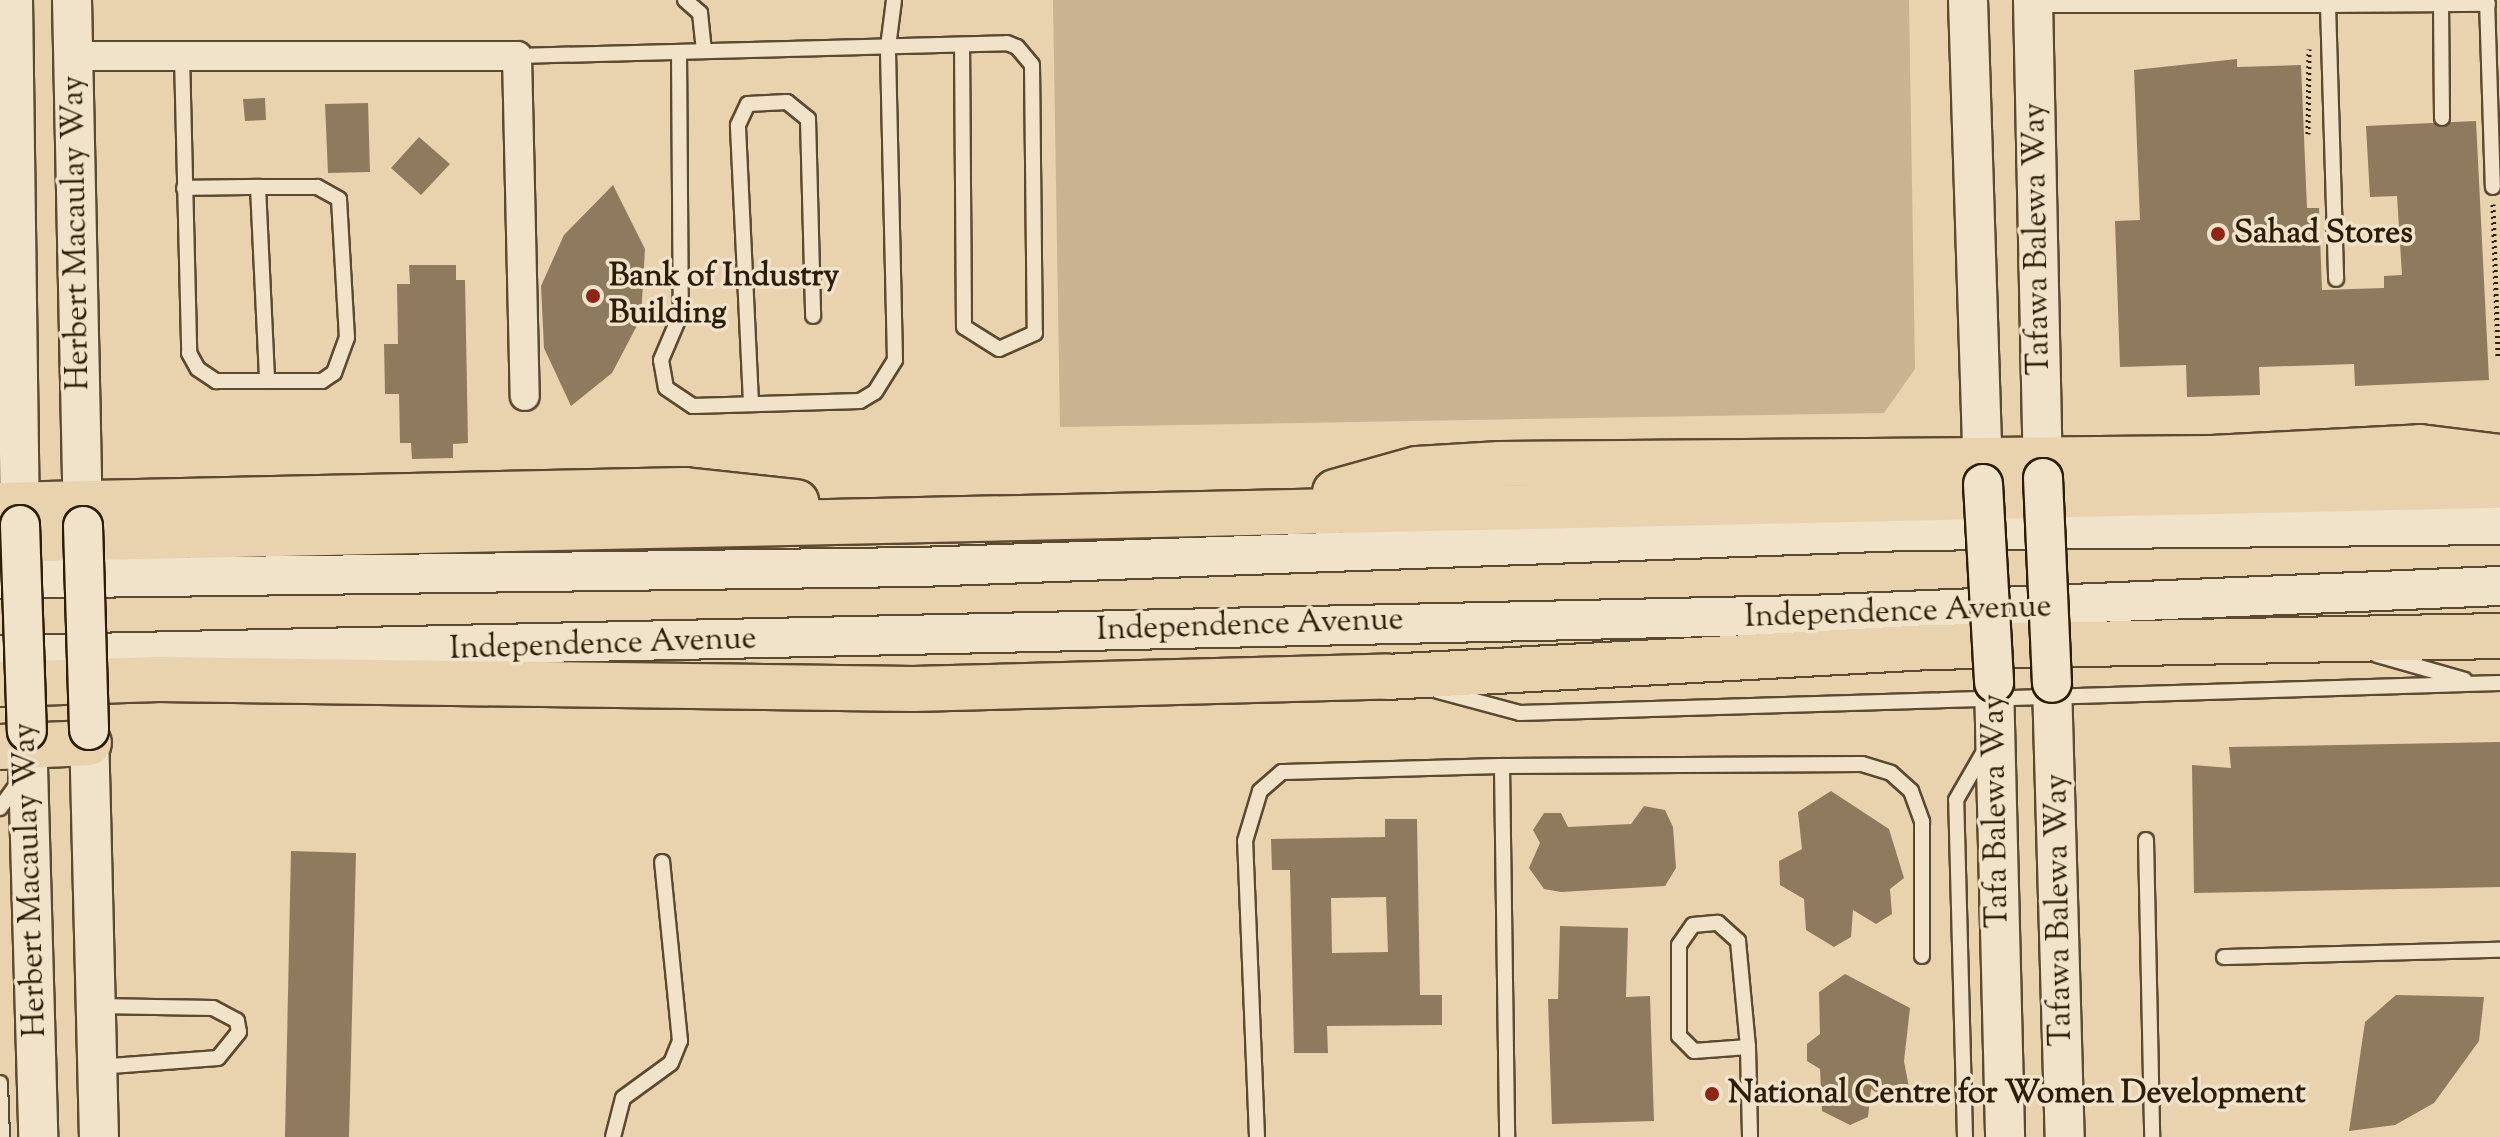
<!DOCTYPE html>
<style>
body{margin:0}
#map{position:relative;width:2500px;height:1137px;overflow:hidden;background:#e9d2ae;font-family:"Sorts Mill Goudy",serif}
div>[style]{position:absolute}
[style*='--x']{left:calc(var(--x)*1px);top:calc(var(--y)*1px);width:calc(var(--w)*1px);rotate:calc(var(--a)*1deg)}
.green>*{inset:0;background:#c9b391}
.building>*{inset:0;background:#8e7b5d}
.path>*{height:5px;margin-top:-2.5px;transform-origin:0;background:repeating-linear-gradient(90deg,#2c1d06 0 2px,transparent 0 6px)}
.roads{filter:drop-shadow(2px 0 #5b4a30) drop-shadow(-2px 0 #5b4a30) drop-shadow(0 2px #5b4a30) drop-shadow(0 -2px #5b4a30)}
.service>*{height:14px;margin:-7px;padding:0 7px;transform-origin:7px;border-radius:7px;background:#f1e2ca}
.minor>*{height:28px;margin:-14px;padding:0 14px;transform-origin:14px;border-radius:14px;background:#f1e2ca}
.secondary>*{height:38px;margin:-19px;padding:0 19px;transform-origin:19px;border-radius:19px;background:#f1e2ca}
.primary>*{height:44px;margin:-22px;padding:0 22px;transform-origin:22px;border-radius:22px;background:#e9d2ae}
.bridges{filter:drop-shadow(2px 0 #2c1d06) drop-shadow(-2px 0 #2c1d06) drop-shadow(0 2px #2c1d06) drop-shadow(0 -2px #2c1d06)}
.secondary-bridge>*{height:38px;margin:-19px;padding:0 19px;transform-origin:19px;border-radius:19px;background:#f1e2ca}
.dots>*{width:22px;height:22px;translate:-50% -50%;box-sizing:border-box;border:4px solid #f1e2ca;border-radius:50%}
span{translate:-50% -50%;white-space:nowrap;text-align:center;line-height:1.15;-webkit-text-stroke:7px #f1e2ca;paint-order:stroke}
.street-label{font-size:32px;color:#2c1d06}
.poi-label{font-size:32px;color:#2c1d06;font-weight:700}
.left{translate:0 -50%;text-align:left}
</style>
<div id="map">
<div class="green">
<div style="clip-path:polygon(1053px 0,1909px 0,1915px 369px,1884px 413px,1060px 427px)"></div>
</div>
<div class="building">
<div style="clip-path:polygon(2237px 59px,2237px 67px,2301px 65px,2307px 208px,2319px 208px,2322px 290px,2384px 288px,2384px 276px,2402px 275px,2397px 196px,2370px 197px,2366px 126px,2476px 121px,2489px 380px,2355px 386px,2354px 364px,2259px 367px,2260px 395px,2187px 397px,2186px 365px,2120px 367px,2115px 221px,2140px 220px,2134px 70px)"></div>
<div style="clip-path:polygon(265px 98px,266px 120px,245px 121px,243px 99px)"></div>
<div style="clip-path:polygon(368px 103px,370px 172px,328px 173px,325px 104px)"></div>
<div style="clip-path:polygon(419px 137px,450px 164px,421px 195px,391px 168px)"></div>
<div style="clip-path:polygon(613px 185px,645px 249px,641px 318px,612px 373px,571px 406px,544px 348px,541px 286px,564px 235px)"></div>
<div style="clip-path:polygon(409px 265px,456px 265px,456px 280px,465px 280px,468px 443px,453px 444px,453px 458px,412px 459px,411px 443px,400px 443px,399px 394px,385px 394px,384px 344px,398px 344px,397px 284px,410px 284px)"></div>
<div style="clip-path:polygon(2500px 742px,2500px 887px,2194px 893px,2192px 765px,2231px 768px,2229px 747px)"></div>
<div style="clip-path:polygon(1831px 791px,1889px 829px,1904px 878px,1890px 889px,1892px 914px,1876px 924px,1853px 910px,1851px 937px,1834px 947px,1806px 930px,1804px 899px,1780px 885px,1779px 861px,1802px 849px,1798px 812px)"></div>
<div style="clip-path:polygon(1644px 806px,1665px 810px,1673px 827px,1676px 868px,1665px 886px,1561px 892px,1544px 889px,1529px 868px,1540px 843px,1533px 830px,1544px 813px,1561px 813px,1568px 827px,1631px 824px)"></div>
<div style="clip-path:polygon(evenodd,1385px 819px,1417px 819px,1420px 995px,1442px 995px,1442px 1025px,1327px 1026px,1328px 1053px,1294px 1053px,1290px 870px,1272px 870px,1271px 839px,1385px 837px,1385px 819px,1386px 897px,1388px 952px,1332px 953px,1331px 898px,1386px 897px)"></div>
<div style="clip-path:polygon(291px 851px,356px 853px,349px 1137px,285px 1137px)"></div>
<div style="clip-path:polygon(1560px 926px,1628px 928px,1626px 997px,1650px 996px,1654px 1121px,1552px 1124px,1548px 999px,1558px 999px)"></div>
<div style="clip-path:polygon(1845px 974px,1910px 1008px,1904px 1061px,1910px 1093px,1892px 1102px,1871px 1089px,1868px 1117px,1850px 1125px,1822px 1111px,1820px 1069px,1807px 1061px,1807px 1044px,1820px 1034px,1819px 992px)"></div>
<div style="clip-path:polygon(2396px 995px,2484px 997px,2479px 1041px,2434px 1103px,2395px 1125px,2349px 1131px,2365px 1022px)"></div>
</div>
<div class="path">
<div style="--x:2308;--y:134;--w:85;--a:-89.3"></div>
<div style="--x:2493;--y:204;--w:152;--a:88.1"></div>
</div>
<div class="roads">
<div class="service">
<div style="--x:685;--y:0;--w:20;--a:41"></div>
<div style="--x:700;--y:13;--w:38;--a:84"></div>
<div style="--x:2487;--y:0;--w:187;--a:88.2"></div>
<div style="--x:2441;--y:3;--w:115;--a:89.5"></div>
<div style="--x:2033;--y:5;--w:295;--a:0"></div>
<div style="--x:2328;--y:5;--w:274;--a:88.3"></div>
<div style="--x:2328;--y:5;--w:160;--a:-0.4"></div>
<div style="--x:679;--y:52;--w:261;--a:89.6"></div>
<div style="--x:681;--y:313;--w:51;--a:113.1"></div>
<div style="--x:661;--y:360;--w:28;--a:80"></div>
<div style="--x:666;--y:388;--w:32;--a:34"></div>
<div style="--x:693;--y:406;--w:167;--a:-1.7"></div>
<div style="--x:860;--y:401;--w:17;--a:-31"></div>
<div style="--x:875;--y:392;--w:38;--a:-58"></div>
<div style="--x:895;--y:360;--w:313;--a:-91.3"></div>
<div style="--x:888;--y:47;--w:47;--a:-82.7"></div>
<div style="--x:182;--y:56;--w:297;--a:88.6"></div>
<div style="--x:189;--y:353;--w:18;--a:61"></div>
<div style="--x:198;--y:369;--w:22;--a:34"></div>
<div style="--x:216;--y:381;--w:106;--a:0"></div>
<div style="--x:322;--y:381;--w:14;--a:-34"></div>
<div style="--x:334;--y:373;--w:37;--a:-70"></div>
<div style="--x:347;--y:338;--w:139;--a:-93.3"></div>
<div style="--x:339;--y:199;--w:25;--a:-151"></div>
<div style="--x:317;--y:187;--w:59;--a:180"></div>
<div style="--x:258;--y:187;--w:194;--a:87.3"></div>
<div style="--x:517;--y:56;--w:490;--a:-1.5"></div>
<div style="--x:1007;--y:43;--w:11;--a:22"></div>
<div style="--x:1017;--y:47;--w:23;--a:50"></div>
<div style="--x:1032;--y:65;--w:268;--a:89.4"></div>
<div style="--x:1035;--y:333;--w:39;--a:156"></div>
<div style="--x:999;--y:349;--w:41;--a:-147.8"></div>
<div style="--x:964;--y:327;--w:281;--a:-90.4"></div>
<div style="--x:184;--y:188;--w:74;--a:-0.8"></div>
<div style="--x:751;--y:403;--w:278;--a:-92.7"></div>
<div style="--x:738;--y:125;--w:23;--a:-65"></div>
<div style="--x:748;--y:104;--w:39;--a:-3"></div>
<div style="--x:787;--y:102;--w:27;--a:39"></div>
<div style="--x:808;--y:119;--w:197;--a:88.5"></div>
<div style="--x:2377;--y:655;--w:91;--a:15.9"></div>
<div style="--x:1438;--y:691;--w:85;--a:15"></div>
<div style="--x:1520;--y:713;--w:980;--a:-1.75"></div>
<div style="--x:1502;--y:766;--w:360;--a:-0.3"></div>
<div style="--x:1862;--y:764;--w:30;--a:17"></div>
<div style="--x:1891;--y:773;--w:27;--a:42"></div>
<div style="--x:1911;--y:791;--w:33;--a:70"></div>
<div style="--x:1922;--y:822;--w:134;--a:90"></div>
<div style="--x:0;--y:808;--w:36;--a:-54"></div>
<div style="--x:2146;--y:840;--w:297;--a:88.8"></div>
<div style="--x:2224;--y:957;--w:276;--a:-1.5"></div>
<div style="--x:97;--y:1006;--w:116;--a:1"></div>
<div style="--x:213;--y:1008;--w:27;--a:28"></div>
<div style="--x:237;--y:1021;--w:11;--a:80"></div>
<div style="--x:239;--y:1032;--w:33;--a:129"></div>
<div style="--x:218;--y:1058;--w:121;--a:175.7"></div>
<div style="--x:1748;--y:1047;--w:54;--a:175.8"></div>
<div style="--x:1694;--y:1051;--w:21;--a:-135"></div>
<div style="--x:1679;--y:1036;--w:91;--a:-90"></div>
<div style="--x:1679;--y:945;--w:24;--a:-55"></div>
<div style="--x:1693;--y:925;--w:25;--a:-5"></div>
<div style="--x:1718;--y:923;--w:27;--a:42"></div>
<div style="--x:1738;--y:941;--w:106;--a:84.6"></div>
<div style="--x:1748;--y:1047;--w:90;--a:88.7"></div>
<div style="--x:0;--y:1083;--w:54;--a:87.9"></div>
<div style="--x:613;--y:1137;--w:40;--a:-75.6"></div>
<div style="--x:623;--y:1098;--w:59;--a:-36.1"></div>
<div style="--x:671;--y:1063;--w:24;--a:-68"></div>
<div style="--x:680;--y:1041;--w:180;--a:-95.7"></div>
<div style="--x:1257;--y:1137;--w:296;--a:-92.3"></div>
<div style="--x:1245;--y:841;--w:52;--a:-73.3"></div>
<div style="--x:1260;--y:791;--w:29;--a:-41"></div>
<div style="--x:1282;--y:772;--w:220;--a:-1.6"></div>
<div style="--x:1502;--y:766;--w:371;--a:89.2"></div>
<div style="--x:1965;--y:1137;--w:337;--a:-91.5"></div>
<div style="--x:1956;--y:800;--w:60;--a:-60"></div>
</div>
<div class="minor">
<div style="--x:73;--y:56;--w:444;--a:0"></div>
<div style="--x:517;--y:56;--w:340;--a:88.7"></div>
</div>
<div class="secondary">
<div style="--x:13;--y:0;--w:525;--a:89.24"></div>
<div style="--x:72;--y:0;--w:526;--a:88.8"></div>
<div style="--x:1968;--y:0;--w:484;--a:88.2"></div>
<div style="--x:2033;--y:0;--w:478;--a:88.8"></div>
<div style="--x:0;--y:579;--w:919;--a:-0.75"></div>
<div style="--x:919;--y:567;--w:987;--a:-2.09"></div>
<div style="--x:1905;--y:531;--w:595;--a:-0.58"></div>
<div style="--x:0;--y:655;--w:1810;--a:-1.27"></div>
<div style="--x:1810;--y:615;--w:691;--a:-2.41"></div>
<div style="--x:1994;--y:683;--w:454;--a:88.6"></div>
<div style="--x:2052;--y:683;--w:454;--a:88.4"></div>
<div style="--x:89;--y:730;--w:407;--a:88.6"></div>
<div style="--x:27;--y:731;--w:406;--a:88.4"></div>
</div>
<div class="primary">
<div style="--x:1335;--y:492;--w:85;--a:-15.7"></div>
<div style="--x:1417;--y:469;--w:83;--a:-3.4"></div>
<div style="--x:1500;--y:464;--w:712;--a:-0.48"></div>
<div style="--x:2212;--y:458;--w:208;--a:-3"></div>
<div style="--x:2420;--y:447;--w:81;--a:7.1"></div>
<div style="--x:0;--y:505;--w:685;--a:-1.25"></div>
<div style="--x:685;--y:490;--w:112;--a:6.2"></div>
<div style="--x:0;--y:540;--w:2501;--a:-1.24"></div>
<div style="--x:0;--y:684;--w:159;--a:-1.8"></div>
<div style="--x:159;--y:679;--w:754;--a:0.76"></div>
<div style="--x:913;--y:689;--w:474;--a:-1.5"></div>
<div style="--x:1387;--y:677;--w:542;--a:-3.17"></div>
<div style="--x:1928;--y:647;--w:572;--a:-1.1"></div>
<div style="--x:0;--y:747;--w:89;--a:-2.6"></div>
</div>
</div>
<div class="bridges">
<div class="secondary-bridge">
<div style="--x:2043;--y:478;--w:205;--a:87.5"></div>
<div style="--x:1983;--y:484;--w:199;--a:86.8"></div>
<div style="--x:20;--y:525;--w:206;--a:88.1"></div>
<div style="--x:83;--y:526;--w:204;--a:88.3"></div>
</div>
</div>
<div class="dots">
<div style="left:2218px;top:234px;background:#8f2418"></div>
<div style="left:593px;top:296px;background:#8f2418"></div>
<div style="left:1712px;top:1094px;background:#8f2418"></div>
</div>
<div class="street-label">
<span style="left:77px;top:233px;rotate:-91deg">Herbert Macaulay Way</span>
<span style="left:2038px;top:239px;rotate:-91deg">Tafawa Balewa Way</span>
<span style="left:1898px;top:613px;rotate:-2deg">Independence Avenue</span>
<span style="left:1250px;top:626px;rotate:-2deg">Independence Avenue</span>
<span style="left:603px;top:645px;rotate:-2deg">Independence Avenue</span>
<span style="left:1997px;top:811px;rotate:-91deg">Tafa Balewa Way</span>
<span style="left:31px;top:880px;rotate:-92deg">Herbert Macaulay Way</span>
<span style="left:2060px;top:910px;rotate:-91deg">Tafawa Balewa Way</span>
</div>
<div class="poi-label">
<span class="left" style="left:2234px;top:234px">Sahad Stores</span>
<span class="left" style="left:609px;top:296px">Bank of Industry<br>Building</span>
<span class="left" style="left:1728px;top:1094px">National Centre for Women Development</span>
</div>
</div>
